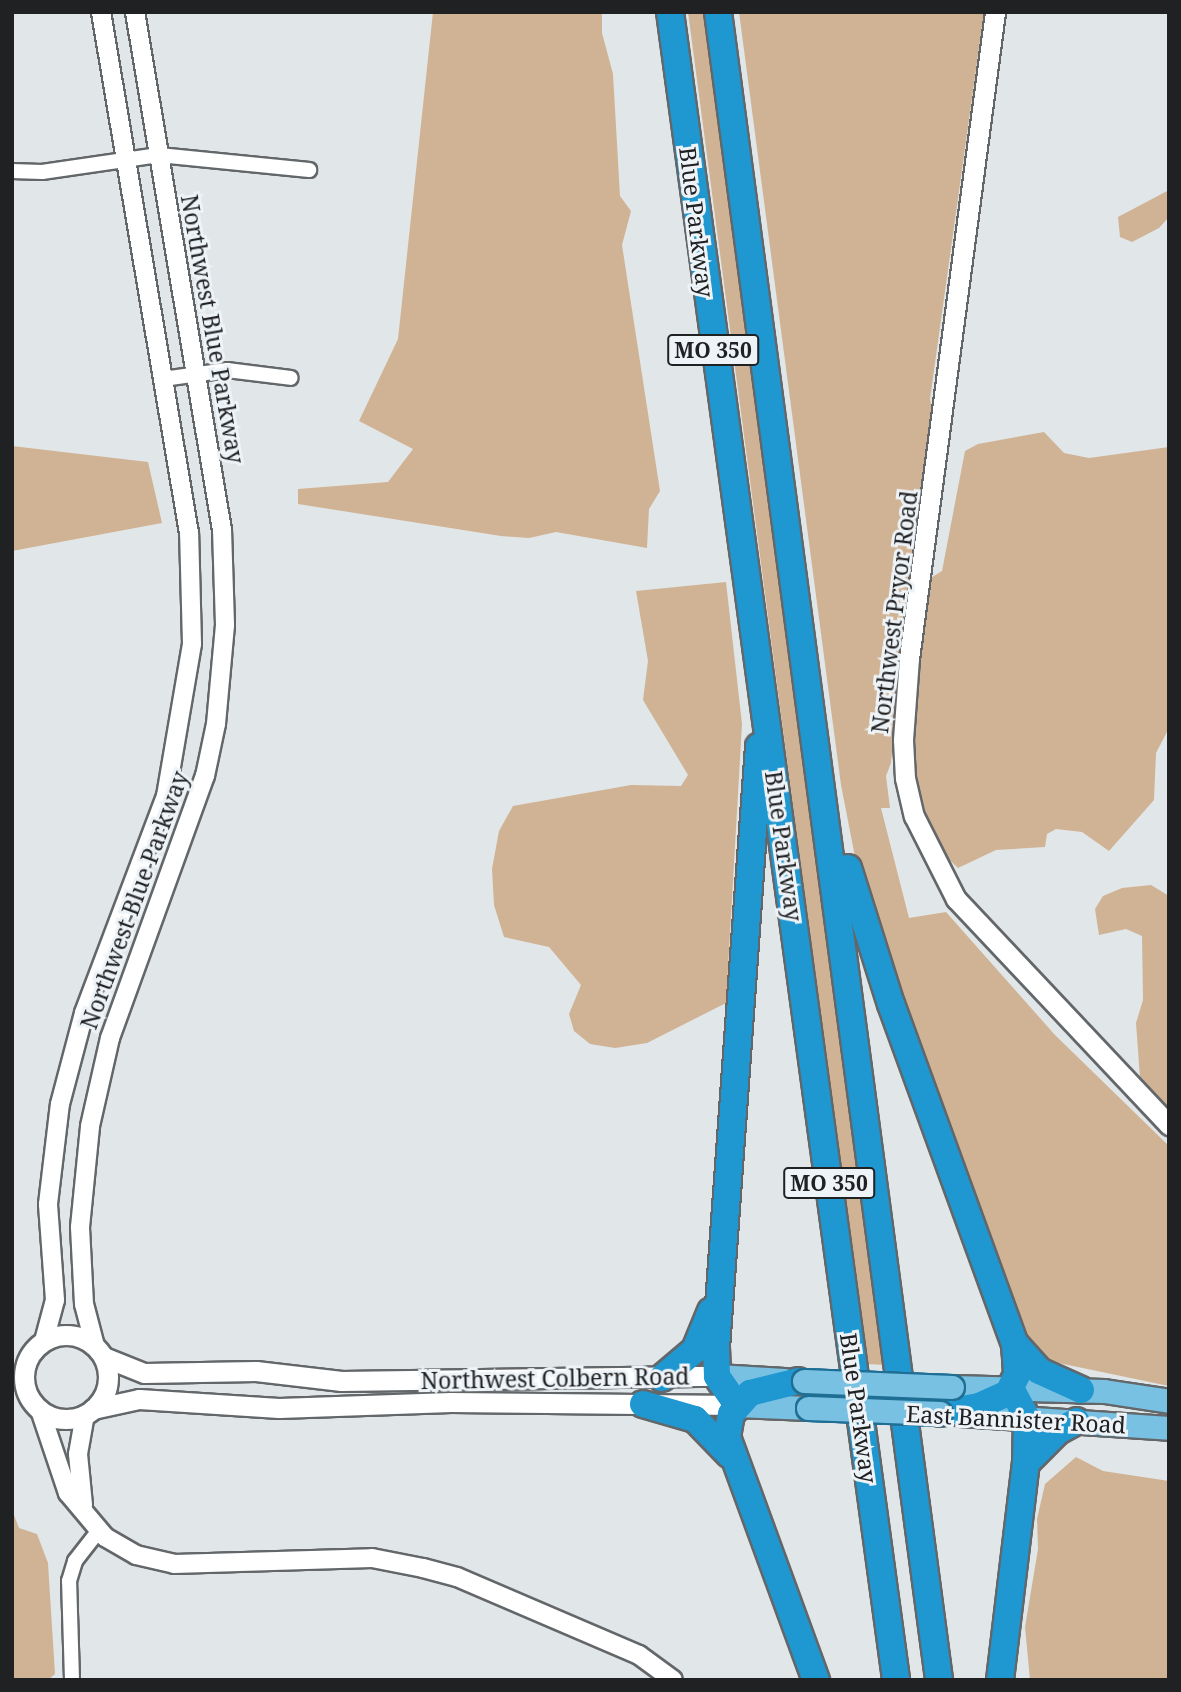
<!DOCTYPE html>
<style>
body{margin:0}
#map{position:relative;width:1181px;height:1692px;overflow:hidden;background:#e1e6e9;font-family:"Noto Serif",serif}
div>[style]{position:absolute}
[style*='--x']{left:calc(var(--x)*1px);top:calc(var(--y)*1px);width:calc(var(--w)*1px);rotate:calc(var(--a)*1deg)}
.green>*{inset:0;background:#d0b394}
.roads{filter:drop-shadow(2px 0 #63676a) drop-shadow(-2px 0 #63676a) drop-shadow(0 2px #63676a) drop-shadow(0 -2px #63676a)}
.minor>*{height:14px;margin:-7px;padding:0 7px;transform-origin:7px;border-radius:7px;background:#fff}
.tertiary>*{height:18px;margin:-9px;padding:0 9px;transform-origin:9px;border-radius:9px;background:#fff}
.secondary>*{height:19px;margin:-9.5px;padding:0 9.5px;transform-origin:9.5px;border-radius:9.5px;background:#fff}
.secondary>.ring{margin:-9.5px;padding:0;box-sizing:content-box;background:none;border:19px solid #fff;border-radius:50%}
.primary>*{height:23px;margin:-11.5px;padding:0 11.5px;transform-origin:11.5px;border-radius:11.5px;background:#79c1e3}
.motorway>*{height:26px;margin:-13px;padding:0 13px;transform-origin:13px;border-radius:13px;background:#1f97d1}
.bridges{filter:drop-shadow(2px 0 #1f6e94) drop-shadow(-2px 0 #1f6e94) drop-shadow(0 2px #1f6e94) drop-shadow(0 -2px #1f6e94)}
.primary-bridge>*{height:23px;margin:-11.5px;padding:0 11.5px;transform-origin:11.5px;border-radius:11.5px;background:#79c1e3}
span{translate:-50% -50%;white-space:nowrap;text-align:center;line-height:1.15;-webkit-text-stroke:6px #eef3f7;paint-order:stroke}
.shield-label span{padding:2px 5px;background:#eef3f7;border:2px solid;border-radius:5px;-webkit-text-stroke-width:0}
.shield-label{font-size:21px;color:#202123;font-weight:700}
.street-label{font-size:23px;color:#202123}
.frame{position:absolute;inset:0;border:14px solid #202123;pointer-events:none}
</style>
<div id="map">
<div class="green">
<div style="clip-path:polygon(433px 12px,602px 12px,602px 33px,613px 74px,620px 196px,631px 211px,622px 245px,660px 491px,649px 509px,647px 548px,556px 532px,529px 538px,501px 536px,298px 504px,298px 489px,388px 482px,413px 449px,359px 421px,398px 339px)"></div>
<div style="clip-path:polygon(688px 12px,704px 12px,885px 1365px,867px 1364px)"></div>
<div style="clip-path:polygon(739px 12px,984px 12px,930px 399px,936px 428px,903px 631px,891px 763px,886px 776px,890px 808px,881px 808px,909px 918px,946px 912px,1055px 1035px,1169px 1146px,1169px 1386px,1049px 1361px,1029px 1348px,912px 1034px,856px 862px,841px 785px)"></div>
<div style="clip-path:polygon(1169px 190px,1169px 217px,1159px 228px,1132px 242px,1120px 237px,1118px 217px)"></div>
<div style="clip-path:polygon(1044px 432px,1064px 453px,1089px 458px,1169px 447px,1169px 728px,1156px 753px,1154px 800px,1109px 851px,1082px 832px,1056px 829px,1047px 834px,1045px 847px,996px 850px,958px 868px,941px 852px,923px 805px,913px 760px,915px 672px,929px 579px,942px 571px,965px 451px,978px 444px)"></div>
<div style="clip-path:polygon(12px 446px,148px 462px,162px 523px,12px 551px)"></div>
<div style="clip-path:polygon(726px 582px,742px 724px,726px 1003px,647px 1043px,615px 1048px,590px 1044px,574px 1031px,569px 1014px,581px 985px,549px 947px,504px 937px,494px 905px,492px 869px,499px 831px,513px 806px,631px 785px,681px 786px,688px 775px,643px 700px,648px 661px,636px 591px)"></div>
<div style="clip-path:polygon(1151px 885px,1169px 896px,1169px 1111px,1140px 1078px,1136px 1023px,1143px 1000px,1142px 936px,1126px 929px,1099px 935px,1095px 909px,1103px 896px,1122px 888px)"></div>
<div style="clip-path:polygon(1076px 1457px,1103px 1471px,1169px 1481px,1169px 1680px,1030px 1680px,1025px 1627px,1038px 1549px,1037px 1519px,1045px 1484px)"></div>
<div style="clip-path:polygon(12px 1510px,19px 1528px,37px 1534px,48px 1563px,55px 1674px,48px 1680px,12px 1680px)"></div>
</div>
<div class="roads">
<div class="minor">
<div style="--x:12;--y:171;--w:30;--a:2"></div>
<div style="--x:42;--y:172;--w:118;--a:-8.3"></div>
<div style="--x:159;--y:155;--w:151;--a:5.7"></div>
<div style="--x:163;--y:379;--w:65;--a:-8"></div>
<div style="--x:227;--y:370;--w:64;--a:7.1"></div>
<div style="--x:72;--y:1680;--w:99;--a:-91.7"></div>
<div style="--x:69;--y:1581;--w:21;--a:-73"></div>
<div style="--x:75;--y:1561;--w:39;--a:-52"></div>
</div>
<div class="tertiary">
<div style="--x:44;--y:1341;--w:42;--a:-75"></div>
<div style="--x:55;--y:1300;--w:96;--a:-94.2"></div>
<div style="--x:48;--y:1204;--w:101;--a:-83.2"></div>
<div style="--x:60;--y:1104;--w:94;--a:-75.2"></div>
<div style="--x:84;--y:1013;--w:232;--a:-69.3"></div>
<div style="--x:166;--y:796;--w:154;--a:-80.3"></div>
<div style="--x:192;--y:644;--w:111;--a:-91.5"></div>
<div style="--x:189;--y:533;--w:528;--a:-99.59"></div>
<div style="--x:95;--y:1346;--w:43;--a:-104.7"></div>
<div style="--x:84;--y:1304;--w:77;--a:-93"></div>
<div style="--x:80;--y:1227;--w:101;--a:-84.3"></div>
<div style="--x:90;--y:1126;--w:90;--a:-77.2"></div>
<div style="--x:110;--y:1038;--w:279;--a:-70.1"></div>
<div style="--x:205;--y:776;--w:53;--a:-78.1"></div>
<div style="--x:216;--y:724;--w:99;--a:-84.8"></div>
<div style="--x:225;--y:625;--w:95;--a:-91.8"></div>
<div style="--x:222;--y:530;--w:525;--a:-99.53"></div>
<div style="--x:40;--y:1410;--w:88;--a:71.4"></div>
<div style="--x:68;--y:1493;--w:57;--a:49.9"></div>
<div style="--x:105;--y:1537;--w:36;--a:30"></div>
<div style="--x:136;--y:1555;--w:39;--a:13"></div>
<div style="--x:174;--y:1564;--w:198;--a:-1.7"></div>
<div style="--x:372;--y:1558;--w:52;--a:11.1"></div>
<div style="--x:423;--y:1568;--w:35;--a:15"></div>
<div style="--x:457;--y:1577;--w:198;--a:23.2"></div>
<div style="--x:639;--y:1655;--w:42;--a:36.3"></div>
<div style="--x:83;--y:1505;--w:51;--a:-95.6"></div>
<div style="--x:78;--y:1454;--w:39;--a:-80"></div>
</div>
<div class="secondary">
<div style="--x:995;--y:12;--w:652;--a:97.58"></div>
<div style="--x:909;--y:658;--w:82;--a:94.2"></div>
<div style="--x:903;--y:740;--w:38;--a:87"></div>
<div style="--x:905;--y:778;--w:39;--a:77"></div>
<div style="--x:914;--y:816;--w:93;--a:63.2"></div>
<div style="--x:956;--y:899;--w:311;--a:46.7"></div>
<div class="ring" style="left:24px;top:1335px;width:65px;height:65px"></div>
<div style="--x:104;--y:1357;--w:43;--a:21.8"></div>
<div style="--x:144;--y:1373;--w:112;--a:-1"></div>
<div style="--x:256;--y:1371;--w:86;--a:6.7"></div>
<div style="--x:341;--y:1381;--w:376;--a:-0.8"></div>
<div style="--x:93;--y:1409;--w:47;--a:-12.3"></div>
<div style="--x:139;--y:1399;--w:140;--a:3.7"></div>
<div style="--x:279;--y:1408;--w:172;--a:-2"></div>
<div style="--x:451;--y:1402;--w:286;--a:0.6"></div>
</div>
<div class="primary">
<div style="--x:717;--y:1376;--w:67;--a:3.4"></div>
<div style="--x:952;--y:1387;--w:152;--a:1.5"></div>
<div style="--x:1104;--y:1391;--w:66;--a:8.7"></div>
<div style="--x:737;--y:1405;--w:71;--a:2.4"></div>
<div style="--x:960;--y:1414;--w:209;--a:3.8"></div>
</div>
<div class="motorway">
<div style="--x:670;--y:12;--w:1683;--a:82.28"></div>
<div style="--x:718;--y:12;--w:1683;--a:82.45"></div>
<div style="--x:848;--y:868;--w:143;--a:72.5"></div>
<div style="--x:891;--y:1004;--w:362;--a:70"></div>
<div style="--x:1015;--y:1344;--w:31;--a:86"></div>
<div style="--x:1017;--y:1375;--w:20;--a:117"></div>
<div style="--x:1008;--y:1393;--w:32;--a:156"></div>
<div style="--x:979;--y:1406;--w:40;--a:170"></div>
<div style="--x:1015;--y:1344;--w:36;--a:48"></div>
<div style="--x:1039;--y:1371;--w:46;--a:24.3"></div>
<div style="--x:662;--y:1378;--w:43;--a:-40.3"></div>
<div style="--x:695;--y:1350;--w:42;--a:-67.7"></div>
<div style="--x:798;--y:1381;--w:49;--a:166"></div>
<div style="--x:750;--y:1393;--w:28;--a:132"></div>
<div style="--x:731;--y:1414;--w:23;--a:100"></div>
<div style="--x:727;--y:1437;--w:259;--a:69.9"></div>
<div style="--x:643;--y:1404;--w:54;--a:16.1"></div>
<div style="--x:695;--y:1419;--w:49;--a:45.8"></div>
<div style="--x:737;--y:1405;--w:35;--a:-125"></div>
<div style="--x:717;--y:1376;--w:28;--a:-92"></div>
<div style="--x:716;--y:1348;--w:603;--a:-85.91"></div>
<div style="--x:1026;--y:1463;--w:45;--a:-45"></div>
<div style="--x:1058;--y:1431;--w:21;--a:-28"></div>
<div style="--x:1000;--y:1680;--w:219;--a:-83.2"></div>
<div style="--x:1026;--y:1463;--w:45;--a:-88.7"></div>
<div style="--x:1027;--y:1418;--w:34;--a:-118"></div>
</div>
</div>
<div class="bridges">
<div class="primary-bridge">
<div style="--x:804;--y:1381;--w:148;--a:2.3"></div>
<div style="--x:808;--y:1408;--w:132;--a:2.2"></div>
</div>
</div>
<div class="shield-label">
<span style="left:713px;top:350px">MO 350</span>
<span style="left:829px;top:1183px">MO 350</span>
</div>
<div class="street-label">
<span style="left:697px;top:222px;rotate:83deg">Blue Parkway</span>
<span style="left:213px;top:329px;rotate:80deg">Northwest Blue Parkway</span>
<span style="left:894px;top:612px;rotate:-83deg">Northwest Pryor Road</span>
<span style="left:784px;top:846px;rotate:82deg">Blue Parkway</span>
<span style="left:134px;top:900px;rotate:-70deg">Northwest Blue Parkway</span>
<span style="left:555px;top:1378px;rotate:-1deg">Northwest Colbern Road</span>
<span style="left:859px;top:1408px;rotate:82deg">Blue Parkway</span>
<span style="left:1016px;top:1419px;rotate:3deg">East Bannister Road</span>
</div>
<div class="frame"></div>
</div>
